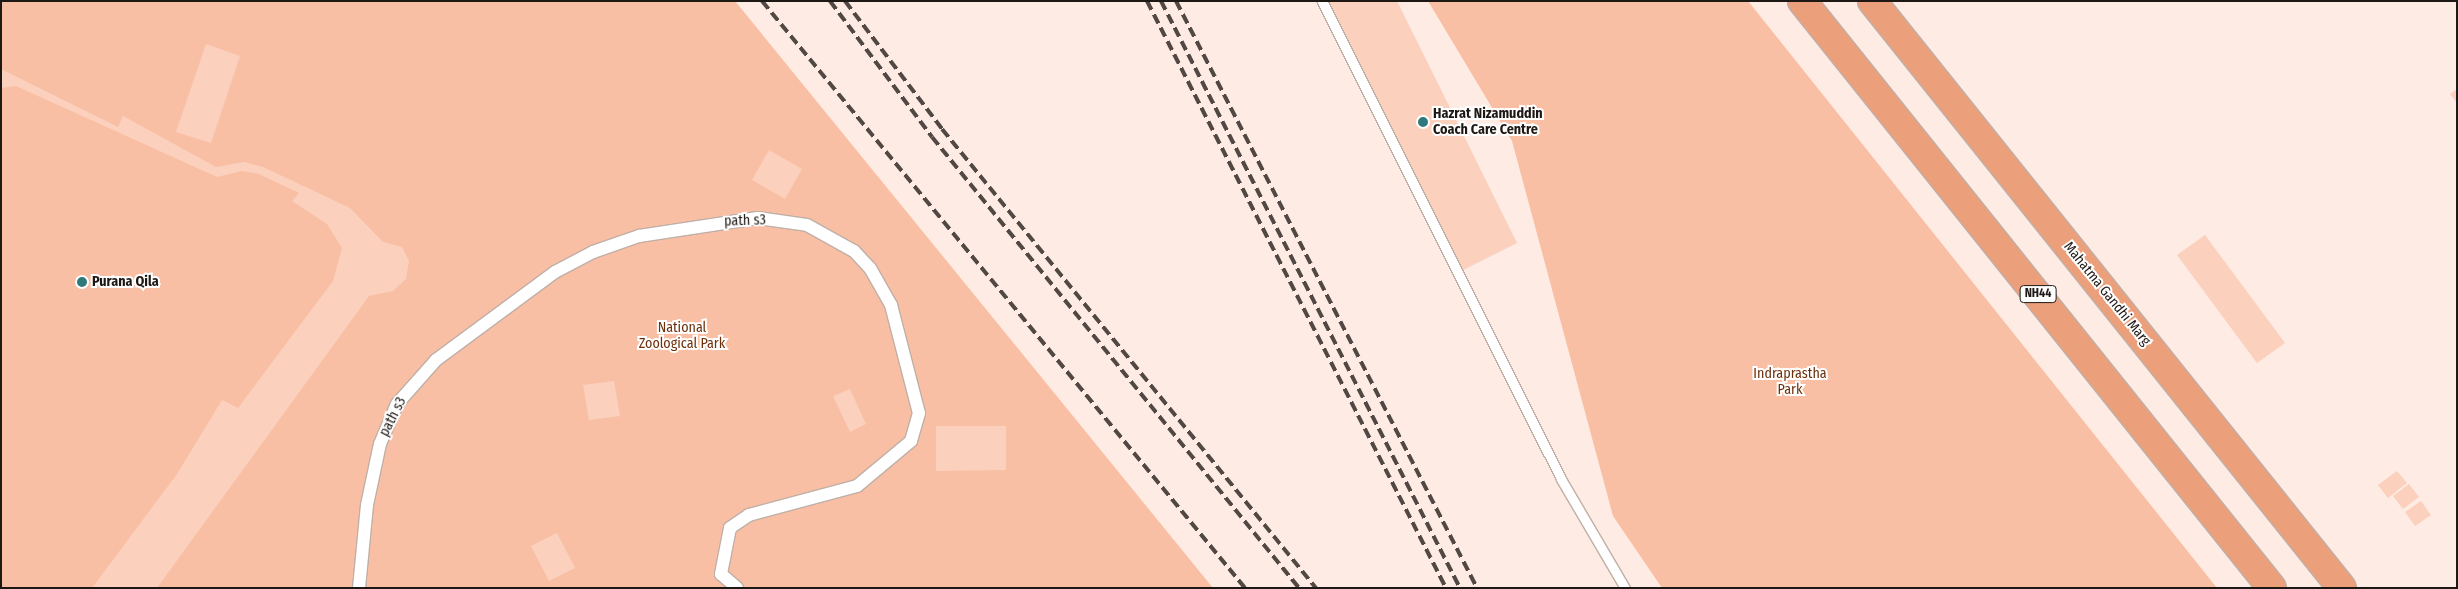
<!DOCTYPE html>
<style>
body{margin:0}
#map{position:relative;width:2458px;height:589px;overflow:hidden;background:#feebe3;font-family:"Fira Sans Condensed",sans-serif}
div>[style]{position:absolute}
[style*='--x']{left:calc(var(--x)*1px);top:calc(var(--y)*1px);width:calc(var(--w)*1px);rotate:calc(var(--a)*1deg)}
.green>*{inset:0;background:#f9bfa4}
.building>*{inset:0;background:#fbd0bc}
.roads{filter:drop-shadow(1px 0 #c0afa6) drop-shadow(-1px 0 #c0afa6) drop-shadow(0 1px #c0afa6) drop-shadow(0 -1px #c0afa6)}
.service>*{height:9px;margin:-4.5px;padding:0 4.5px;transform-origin:4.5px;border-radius:4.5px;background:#fff}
.pedestrian>*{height:12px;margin:-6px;padding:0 6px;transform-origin:6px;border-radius:6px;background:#fff}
.trunk>*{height:28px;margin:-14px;padding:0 14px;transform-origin:14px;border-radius:14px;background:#eba07b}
.rail>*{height:4px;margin-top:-2px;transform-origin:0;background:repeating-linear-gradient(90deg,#514844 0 10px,transparent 0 15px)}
.dots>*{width:14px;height:14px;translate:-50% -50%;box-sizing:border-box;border:2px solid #fff;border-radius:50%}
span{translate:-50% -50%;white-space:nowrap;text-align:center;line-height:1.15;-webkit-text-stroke:4px #fff;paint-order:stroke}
.shield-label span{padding:1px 4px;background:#fff;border:1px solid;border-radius:4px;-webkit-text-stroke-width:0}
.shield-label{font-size:12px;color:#1e1815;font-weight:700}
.poi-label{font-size:14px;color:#1e1815;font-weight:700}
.left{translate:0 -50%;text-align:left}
.street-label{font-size:14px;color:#1e1815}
.park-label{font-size:14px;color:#6d300c}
.frame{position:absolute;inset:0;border:2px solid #1e1815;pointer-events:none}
</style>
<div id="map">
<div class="green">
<div style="clip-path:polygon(1px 1px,735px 1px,1213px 588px,1px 588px)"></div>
<div style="clip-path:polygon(1428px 1px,1748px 1px,2217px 588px,1662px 588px,1613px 516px,1512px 141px)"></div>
</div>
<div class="building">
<div style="clip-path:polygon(1329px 1px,1397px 1px,1517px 243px,1463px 270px)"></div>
<div style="clip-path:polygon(206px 44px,240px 56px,211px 143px,176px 132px)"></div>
<div style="clip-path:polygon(1px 69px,118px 127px,123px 116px,216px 167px,244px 162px,263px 167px,350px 208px,383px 242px,402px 247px,409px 261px,406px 279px,393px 291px,369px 296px,157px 588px,92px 588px,177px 474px,222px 400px,238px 408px,333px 281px,342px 248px,327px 224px,292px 201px,299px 193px,259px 174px,242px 171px,217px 177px,16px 86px,1px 88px)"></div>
<div style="clip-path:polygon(2457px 89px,2457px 103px,2450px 94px)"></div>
<div style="clip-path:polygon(769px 150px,802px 169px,785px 199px,752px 180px)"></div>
<div style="clip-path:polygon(2205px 235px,2285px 343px,2257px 363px,2177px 255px)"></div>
<div style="clip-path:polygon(614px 381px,620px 416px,589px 420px,583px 385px)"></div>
<div style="clip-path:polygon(850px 389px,866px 424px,850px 432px,833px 396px)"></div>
<div style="clip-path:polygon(936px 426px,1006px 426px,1006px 470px,936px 471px)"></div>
<div style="clip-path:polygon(2397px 471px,2407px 483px,2388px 498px,2378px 485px)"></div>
<div style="clip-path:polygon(2409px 484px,2419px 497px,2403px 509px,2393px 496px)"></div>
<div style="clip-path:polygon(2421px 501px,2431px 515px,2415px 526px,2405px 512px)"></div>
<div style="clip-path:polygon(557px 533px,575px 568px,549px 581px,531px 546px)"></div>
</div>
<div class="roads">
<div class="service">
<div style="--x:1322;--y:1;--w:534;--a:63.43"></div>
<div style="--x:1561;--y:479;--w:126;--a:59.6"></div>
</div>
<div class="pedestrian">
<div style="--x:359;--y:588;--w:83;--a:-84.5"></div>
<div style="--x:367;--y:505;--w:62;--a:-78"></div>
<div style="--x:380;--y:444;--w:43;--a:-67"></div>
<div style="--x:397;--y:404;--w:59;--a:-48.4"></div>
<div style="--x:436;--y:360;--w:148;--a:-36.5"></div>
<div style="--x:555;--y:272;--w:43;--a:-27.8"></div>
<div style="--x:593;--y:252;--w:49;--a:-19.2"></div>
<div style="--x:639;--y:236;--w:120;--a:-8.6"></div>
<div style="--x:758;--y:218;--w:49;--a:8.1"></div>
<div style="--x:807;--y:225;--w:54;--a:29"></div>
<div style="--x:854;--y:251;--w:23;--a:47"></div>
<div style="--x:870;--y:268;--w:43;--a:60.4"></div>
<div style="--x:891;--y:305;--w:112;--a:75.5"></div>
<div style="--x:919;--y:413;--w:29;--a:106"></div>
<div style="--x:911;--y:441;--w:70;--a:140.2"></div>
<div style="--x:857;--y:486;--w:112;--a:165"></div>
<div style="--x:749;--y:515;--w:23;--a:146"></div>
<div style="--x:730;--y:528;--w:47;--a:101.1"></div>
<div style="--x:721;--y:574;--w:21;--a:41"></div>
</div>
<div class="trunk">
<div style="--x:1802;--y:1;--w:752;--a:51.32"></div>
<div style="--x:1872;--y:1;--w:752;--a:51.32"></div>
</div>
</div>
<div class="rail">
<div style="--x:762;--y:1;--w:760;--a:50.55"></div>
<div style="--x:830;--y:1;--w:170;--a:53.1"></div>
<div style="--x:932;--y:137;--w:581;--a:50.86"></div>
<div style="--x:845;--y:1;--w:161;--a:52.8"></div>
<div style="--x:942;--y:129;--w:592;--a:50.83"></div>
<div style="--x:1147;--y:1;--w:659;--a:63.01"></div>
<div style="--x:1161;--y:1;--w:659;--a:63.01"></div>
<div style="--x:1176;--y:1;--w:660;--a:62.85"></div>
</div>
<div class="dots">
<div style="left:1423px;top:122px;background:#30797b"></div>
<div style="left:82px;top:282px;background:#30797b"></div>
</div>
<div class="shield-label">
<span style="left:2038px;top:294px">NH44</span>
</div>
<div class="poi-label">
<span class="left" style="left:1433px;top:122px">Hazrat Nizamuddin<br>Coach Care Centre</span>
<span class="left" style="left:92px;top:282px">Purana Qila</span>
</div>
<div class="street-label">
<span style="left:745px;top:221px;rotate:-2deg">path s3</span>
<span style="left:2107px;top:294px;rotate:51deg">Mahatma Gandhi Marg</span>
<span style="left:393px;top:417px;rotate:-63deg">path s3</span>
</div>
<div class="park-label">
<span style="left:682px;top:336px">National<br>Zoological Park</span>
<span style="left:1790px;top:382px">Indraprastha<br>Park</span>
</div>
<div class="frame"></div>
</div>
